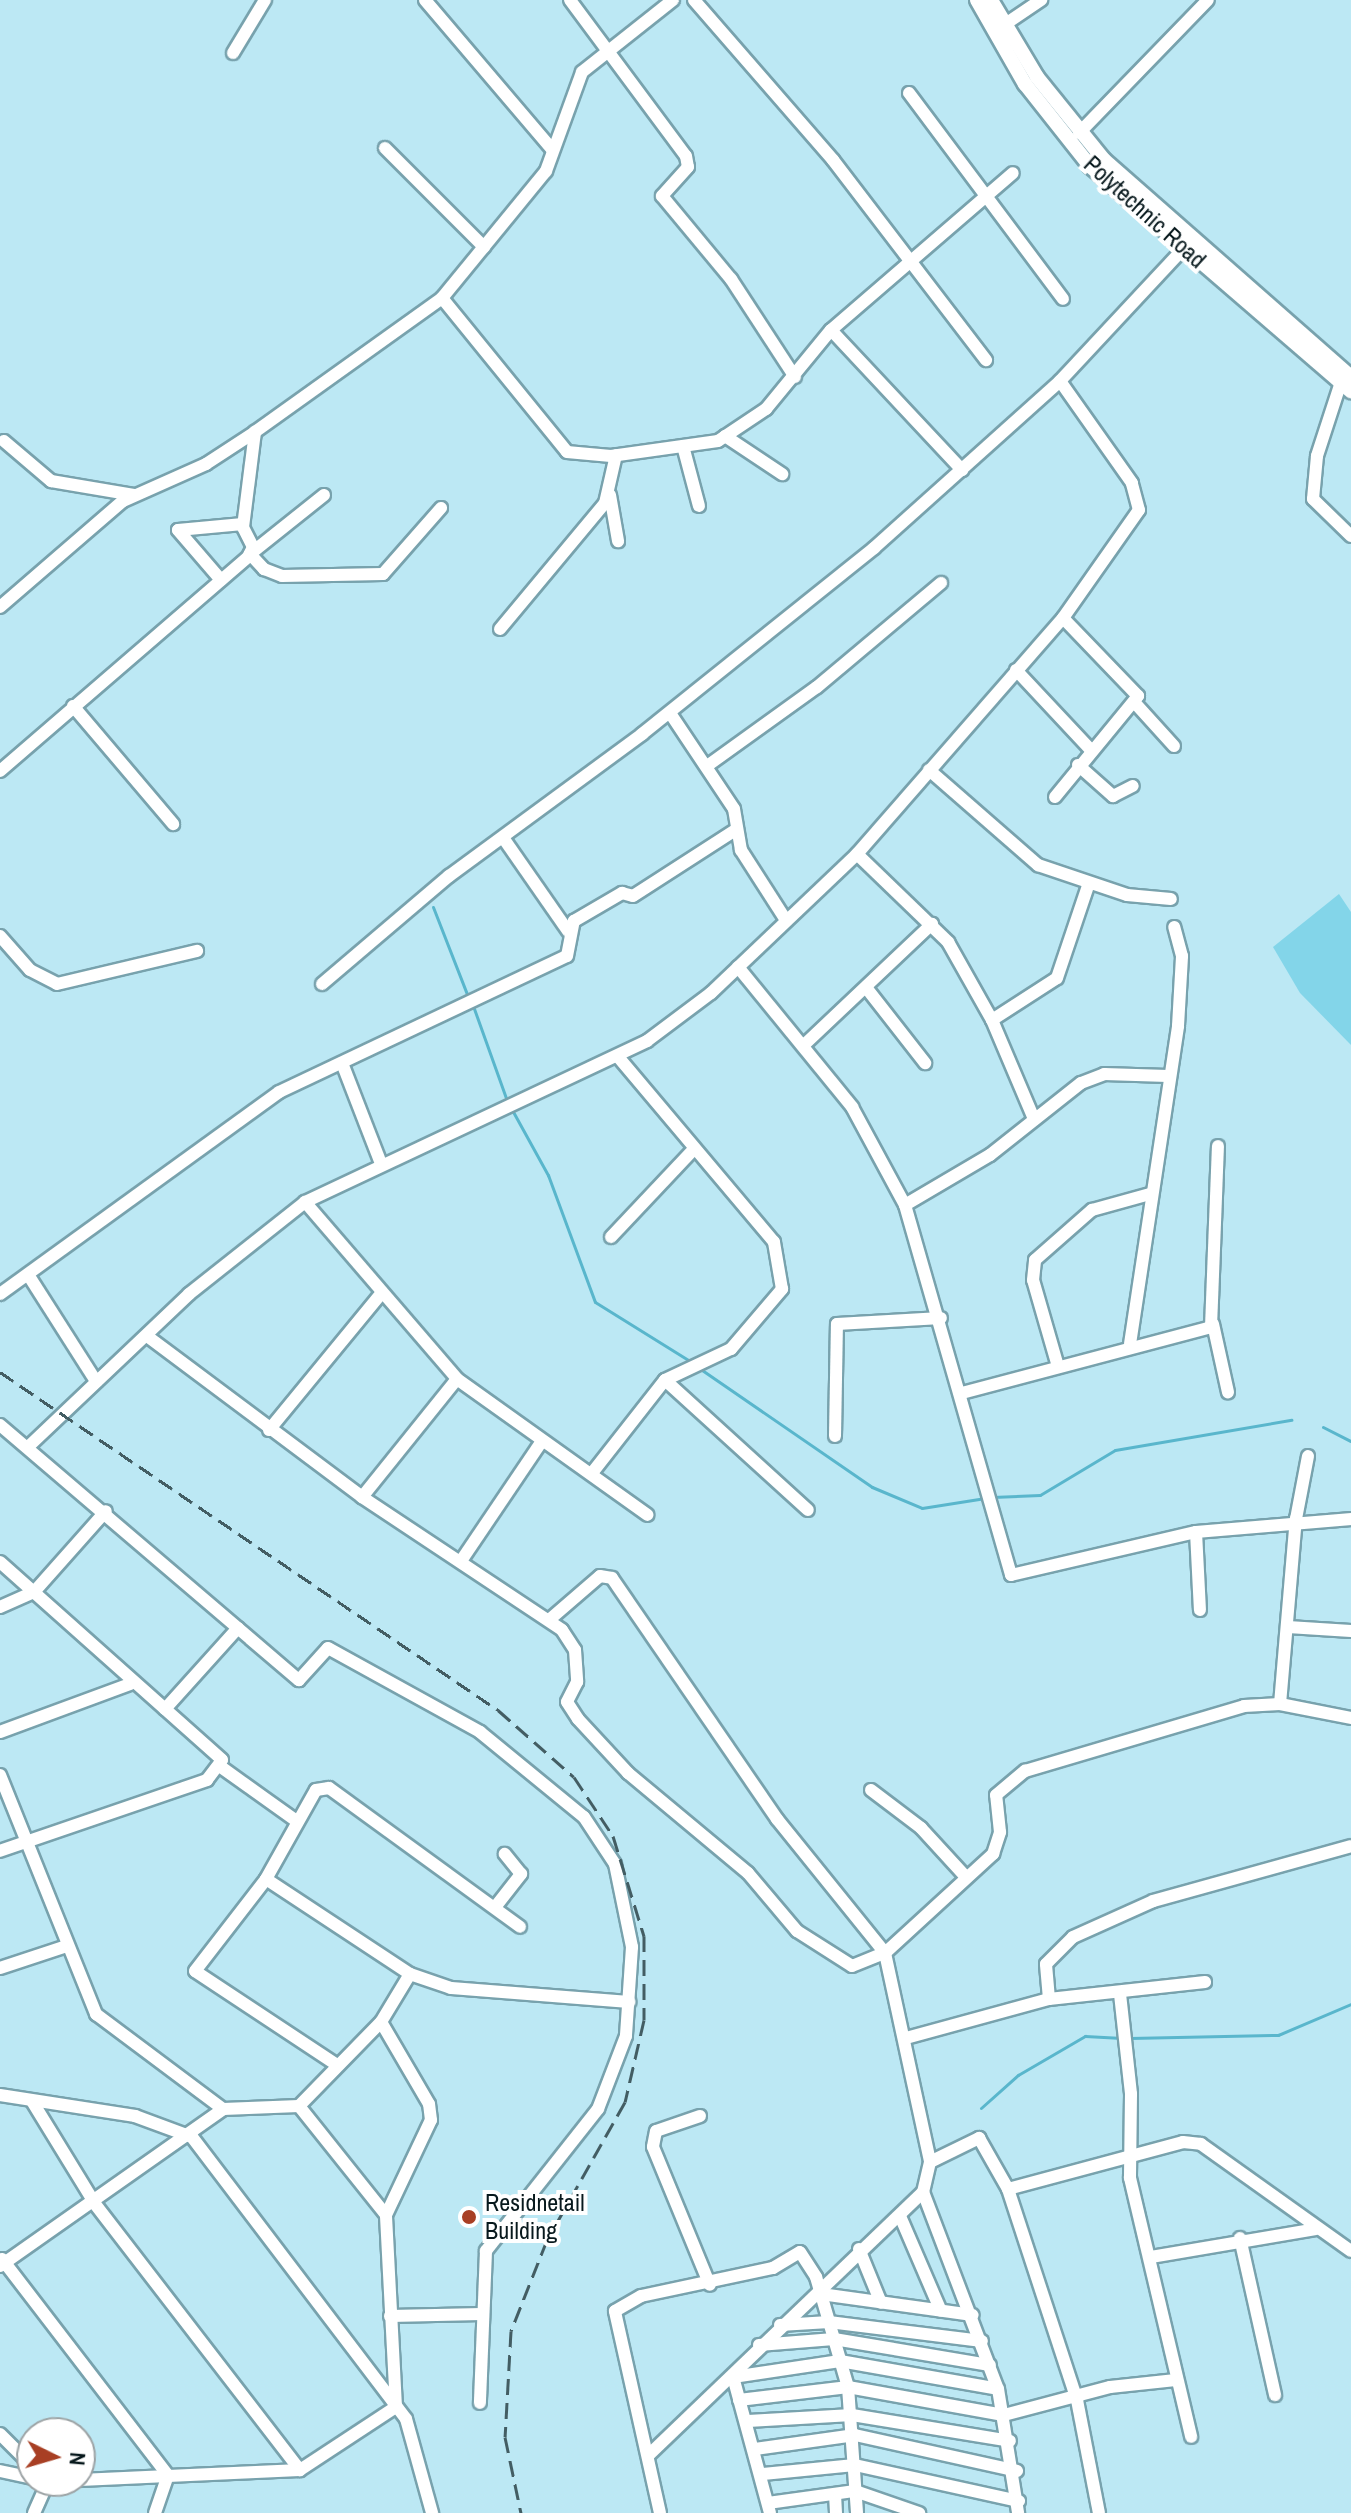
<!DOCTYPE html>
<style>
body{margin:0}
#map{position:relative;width:1351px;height:2513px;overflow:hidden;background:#bce8f4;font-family:"Archivo Narrow",sans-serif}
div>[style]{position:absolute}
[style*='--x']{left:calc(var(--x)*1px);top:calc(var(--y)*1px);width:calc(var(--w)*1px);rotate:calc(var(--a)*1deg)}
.green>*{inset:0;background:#83d5e9}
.stream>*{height:3px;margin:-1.5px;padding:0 1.5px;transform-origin:1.5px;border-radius:1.5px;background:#59b6cc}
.roads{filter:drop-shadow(2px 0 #78a2ad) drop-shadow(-2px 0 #78a2ad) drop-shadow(0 2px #78a2ad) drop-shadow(0 -2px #78a2ad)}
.minor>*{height:12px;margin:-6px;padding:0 6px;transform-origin:6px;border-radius:6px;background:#fff}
.major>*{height:14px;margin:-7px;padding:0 7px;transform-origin:7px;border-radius:7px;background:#fff}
.rail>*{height:3px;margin-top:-1.5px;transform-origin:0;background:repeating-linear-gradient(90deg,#435d63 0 16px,transparent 0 24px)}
.dots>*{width:22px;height:22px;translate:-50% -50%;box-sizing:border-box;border:4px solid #fff;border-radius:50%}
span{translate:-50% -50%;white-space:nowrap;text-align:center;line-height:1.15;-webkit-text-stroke:8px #fff;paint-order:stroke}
.street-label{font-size:24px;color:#08191d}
.poi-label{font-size:24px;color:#08191d}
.left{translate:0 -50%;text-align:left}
.north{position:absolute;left:16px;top:2417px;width:80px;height:80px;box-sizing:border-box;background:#fff;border:2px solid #9ca3a5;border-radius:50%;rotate:95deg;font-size:22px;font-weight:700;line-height:32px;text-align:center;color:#08191d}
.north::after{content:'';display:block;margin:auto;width:28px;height:36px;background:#a83f24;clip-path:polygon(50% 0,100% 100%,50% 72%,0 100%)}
</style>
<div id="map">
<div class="green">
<div style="clip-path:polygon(1339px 894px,1351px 912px,1351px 1045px,1300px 993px,1273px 947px)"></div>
</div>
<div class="stream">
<div style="--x:433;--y:907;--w:97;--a:68.7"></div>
<div style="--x:472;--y:1003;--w:104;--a:70.3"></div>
<div style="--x:511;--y:1108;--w:77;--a:61.1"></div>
<div style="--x:548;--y:1175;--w:135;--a:69.7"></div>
<div style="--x:595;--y:1302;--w:115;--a:31.9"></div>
<div style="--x:699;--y:1368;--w:210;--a:34.5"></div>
<div style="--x:872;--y:1487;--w:54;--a:22.8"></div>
<div style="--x:922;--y:1508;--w:64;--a:-9"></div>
<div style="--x:1323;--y:1427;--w:31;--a:27"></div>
<div style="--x:992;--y:1497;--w:48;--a:-2.4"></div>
<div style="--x:1040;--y:1495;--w:87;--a:-31"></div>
<div style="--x:1115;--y:1450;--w:179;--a:-9.7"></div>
<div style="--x:1130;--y:2038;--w:148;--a:-1.2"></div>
<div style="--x:1278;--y:2035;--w:79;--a:-23"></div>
<div style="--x:981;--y:2108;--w:50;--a:-41.7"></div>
<div style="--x:1018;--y:2075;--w:78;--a:-30.2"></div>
<div style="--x:1085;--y:2036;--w:37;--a:3"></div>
</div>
<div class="roads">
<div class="minor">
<div style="--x:425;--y:0;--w:196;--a:49.6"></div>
<div style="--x:570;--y:0;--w:194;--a:53.4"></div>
<div style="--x:686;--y:156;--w:11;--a:80"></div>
<div style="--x:688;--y:167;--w:39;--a:132"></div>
<div style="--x:662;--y:196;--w:108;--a:50.3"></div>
<div style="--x:731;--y:279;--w:117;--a:56.9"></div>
<div style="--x:694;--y:0;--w:212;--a:49"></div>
<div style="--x:833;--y:160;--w:252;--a:52.6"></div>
<div style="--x:1004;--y:25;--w:45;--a:-34"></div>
<div style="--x:233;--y:53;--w:62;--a:-58.9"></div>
<div style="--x:909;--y:93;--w:257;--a:53.2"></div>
<div style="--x:1079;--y:133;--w:185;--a:-45.9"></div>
<div style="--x:385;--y:148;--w:140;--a:45"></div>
<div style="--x:442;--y:298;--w:198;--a:50.9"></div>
<div style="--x:567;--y:452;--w:44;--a:5.2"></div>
<div style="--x:611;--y:456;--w:108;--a:-8"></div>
<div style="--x:718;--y:441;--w:58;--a:-33.7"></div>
<div style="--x:766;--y:409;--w:102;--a:-50.6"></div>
<div style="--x:831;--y:330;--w:240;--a:-40.8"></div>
<div style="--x:831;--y:330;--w:192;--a:46.9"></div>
<div style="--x:1341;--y:382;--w:78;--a:108"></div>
<div style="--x:1317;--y:456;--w:43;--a:95.3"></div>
<div style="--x:1313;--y:499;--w:53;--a:44.2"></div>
<div style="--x:725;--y:436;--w:69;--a:33.7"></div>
<div style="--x:4;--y:441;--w:62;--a:40.4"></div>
<div style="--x:51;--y:481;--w:84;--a:9.6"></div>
<div style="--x:683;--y:446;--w:62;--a:75.1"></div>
<div style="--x:324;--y:495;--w:95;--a:141.4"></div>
<div style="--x:250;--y:554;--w:21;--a:47"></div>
<div style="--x:264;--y:569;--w:19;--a:21"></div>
<div style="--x:282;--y:576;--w:101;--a:-1.1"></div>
<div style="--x:383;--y:574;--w:88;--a:-48.7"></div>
<div style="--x:610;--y:495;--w:47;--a:80.1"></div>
<div style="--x:221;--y:580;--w:66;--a:-130.7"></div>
<div style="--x:178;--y:530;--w:65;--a:-5.3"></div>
<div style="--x:0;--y:607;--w:162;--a:-40.8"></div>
<div style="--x:123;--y:501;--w:91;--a:-24"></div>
<div style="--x:206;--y:464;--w:59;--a:-33.1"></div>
<div style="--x:500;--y:629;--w:164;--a:-50.2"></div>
<div style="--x:605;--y:503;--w:49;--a:-77.1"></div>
<div style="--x:1016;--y:670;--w:107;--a:46.9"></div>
<div style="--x:1135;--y:703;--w:58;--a:47.8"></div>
<div style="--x:73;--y:706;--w:155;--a:49.7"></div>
<div style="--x:670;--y:713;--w:115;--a:56.3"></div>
<div style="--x:734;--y:809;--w:42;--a:80.3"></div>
<div style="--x:741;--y:850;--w:83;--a:57.3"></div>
<div style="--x:1078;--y:765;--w:47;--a:41.5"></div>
<div style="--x:1113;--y:796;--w:22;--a:-27"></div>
<div style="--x:707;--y:766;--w:135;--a:-35.7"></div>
<div style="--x:817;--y:687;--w:162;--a:-40"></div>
<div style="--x:929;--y:770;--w:145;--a:41.1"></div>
<div style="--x:1038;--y:865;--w:94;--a:18.6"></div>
<div style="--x:1127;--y:895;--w:44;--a:5.2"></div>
<div style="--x:0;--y:771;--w:328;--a:-40.8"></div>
<div style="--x:248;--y:557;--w:11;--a:-63"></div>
<div style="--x:253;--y:547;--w:22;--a:-117"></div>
<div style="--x:243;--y:527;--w:96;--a:-82.8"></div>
<div style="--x:255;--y:432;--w:230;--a:-35.6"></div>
<div style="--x:442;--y:298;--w:164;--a:-50.7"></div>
<div style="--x:546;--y:171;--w:105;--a:-70"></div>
<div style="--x:582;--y:72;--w:116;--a:-38.4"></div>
<div style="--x:1055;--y:797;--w:131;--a:-50.6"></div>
<div style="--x:1138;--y:696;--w:108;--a:-133.9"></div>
<div style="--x:504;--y:839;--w:112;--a:55.2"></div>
<div style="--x:857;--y:854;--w:127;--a:44"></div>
<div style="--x:948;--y:942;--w:90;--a:60.6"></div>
<div style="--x:992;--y:1020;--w:108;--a:67"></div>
<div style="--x:0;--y:936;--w:45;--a:48.6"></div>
<div style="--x:30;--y:970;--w:30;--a:27"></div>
<div style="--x:57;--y:984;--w:144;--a:-13.3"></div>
<div style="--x:738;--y:967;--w:181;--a:50.8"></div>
<div style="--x:852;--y:1107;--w:111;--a:61.6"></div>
<div style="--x:905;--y:1205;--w:385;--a:74"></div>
<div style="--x:1011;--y:1575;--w:190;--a:-13.1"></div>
<div style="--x:1196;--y:1532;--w:156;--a:-4.8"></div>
<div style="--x:322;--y:984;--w:167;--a:-40.4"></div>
<div style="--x:449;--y:876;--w:240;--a:-36.3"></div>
<div style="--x:642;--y:734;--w:297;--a:-38.7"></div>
<div style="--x:874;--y:548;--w:250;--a:-41.9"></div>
<div style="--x:1060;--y:381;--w:180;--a:-47"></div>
<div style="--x:868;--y:990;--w:93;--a:52"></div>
<div style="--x:992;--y:1020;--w:77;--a:-32.9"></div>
<div style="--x:1057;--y:978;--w:100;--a:-71.4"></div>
<div style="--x:805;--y:1044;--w:175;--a:-43.4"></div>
<div style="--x:342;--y:1063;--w:105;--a:68.8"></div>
<div style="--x:305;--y:1202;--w:233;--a:49.3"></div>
<div style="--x:457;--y:1379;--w:234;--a:35.5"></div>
<div style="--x:905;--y:1205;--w:99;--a:-30.5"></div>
<div style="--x:990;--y:1155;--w:116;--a:-38.4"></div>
<div style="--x:1081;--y:1083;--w:25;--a:-21"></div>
<div style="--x:1104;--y:1074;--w:64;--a:1.8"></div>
<div style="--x:611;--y:1237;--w:121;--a:-46.7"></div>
<div style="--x:29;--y:1276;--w:125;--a:57.5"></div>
<div style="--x:0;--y:1294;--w:344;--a:-35.9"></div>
<div style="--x:279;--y:1092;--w:318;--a:-25.3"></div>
<div style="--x:567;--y:956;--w:36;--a:-79"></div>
<div style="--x:574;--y:921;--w:56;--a:-30.3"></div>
<div style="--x:622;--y:893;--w:11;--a:15"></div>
<div style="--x:633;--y:896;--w:120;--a:-32.8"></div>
<div style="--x:1213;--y:1324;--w:70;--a:77.6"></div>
<div style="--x:147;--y:1336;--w:269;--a:36.8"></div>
<div style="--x:362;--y:1497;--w:240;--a:33.6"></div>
<div style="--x:562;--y:1630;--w:24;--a:57"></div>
<div style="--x:575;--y:1650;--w:32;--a:86"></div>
<div style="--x:577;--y:1682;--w:22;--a:117"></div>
<div style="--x:567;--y:1702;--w:20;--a:57"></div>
<div style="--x:578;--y:1719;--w:74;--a:47.2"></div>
<div style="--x:628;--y:1773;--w:156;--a:39.8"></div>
<div style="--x:748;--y:1873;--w:76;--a:49.8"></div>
<div style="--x:797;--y:1931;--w:65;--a:32.5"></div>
<div style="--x:852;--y:1966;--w:35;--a:-22"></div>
<div style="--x:885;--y:1953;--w:147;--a:-42.5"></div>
<div style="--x:993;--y:1854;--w:23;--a:-72"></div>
<div style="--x:1000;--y:1832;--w:37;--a:-96"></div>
<div style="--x:996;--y:1795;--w:38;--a:-40"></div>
<div style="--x:1025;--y:1771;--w:228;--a:-16.5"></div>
<div style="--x:1244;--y:1706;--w:36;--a:-3"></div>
<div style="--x:1280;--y:1704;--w:72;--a:11.2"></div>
<div style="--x:1130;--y:1344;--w:322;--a:-81.4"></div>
<div style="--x:1178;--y:1026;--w:70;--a:-86.7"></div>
<div style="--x:1182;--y:956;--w:30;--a:-105"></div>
<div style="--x:1057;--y:1363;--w:86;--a:-106.1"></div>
<div style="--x:1033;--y:1280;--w:20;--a:-84"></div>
<div style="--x:1035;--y:1260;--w:76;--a:-41.3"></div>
<div style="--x:1092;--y:1210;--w:60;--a:-15.4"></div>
<div style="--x:665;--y:1380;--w:193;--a:42.3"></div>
<div style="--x:962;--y:1393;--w:258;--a:-14.8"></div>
<div style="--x:1211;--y:1327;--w:181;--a:-87.8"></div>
<div style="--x:0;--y:1425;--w:393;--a:40.5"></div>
<div style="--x:299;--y:1680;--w:43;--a:-47.8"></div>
<div style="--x:328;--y:1648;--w:174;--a:28.9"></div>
<div style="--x:480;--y:1732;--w:134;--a:39.3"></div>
<div style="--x:584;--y:1817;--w:56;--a:56.6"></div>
<div style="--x:615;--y:1864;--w:85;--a:78.4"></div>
<div style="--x:632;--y:1947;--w:89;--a:93.9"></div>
<div style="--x:626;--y:2036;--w:78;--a:111"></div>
<div style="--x:598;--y:2109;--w:181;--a:128.3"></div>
<div style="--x:486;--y:2251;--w:152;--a:92.3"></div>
<div style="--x:269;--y:1430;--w:173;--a:-50.6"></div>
<div style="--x:835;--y:1436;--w:112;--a:-89"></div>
<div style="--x:837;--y:1324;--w:104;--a:-3.3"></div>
<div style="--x:29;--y:1446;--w:221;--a:-43.5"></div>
<div style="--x:189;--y:1294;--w:148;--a:-38.4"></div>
<div style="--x:305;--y:1202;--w:378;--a:-25.2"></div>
<div style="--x:647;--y:1041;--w:80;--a:-36.9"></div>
<div style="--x:711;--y:993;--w:202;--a:-43.6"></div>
<div style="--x:857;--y:854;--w:313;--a:-48.9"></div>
<div style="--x:1063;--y:618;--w:132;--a:-54.9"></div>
<div style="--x:1139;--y:510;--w:28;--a:-105"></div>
<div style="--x:1132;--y:483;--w:125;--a:-125.2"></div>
<div style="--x:592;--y:1473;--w:118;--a:-51.9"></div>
<div style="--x:665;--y:1380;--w:73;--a:-25.2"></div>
<div style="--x:731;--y:1349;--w:79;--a:-49.6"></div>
<div style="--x:782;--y:1289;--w:48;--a:-99.7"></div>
<div style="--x:774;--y:1242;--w:241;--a:-130.1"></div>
<div style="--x:362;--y:1497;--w:151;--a:-51.2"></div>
<div style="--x:1196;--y:1532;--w:78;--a:87.1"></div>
<div style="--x:461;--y:1561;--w:145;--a:-56"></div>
<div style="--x:0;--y:1562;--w:297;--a:41.7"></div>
<div style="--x:222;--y:1760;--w:25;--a:127"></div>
<div style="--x:207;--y:1780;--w:219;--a:161.1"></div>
<div style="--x:0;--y:1607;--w:37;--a:-24"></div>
<div style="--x:34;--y:1592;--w:108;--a:-48.4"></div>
<div style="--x:549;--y:1620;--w:67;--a:-40.8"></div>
<div style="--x:600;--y:1576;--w:12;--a:9"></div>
<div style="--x:612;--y:1578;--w:292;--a:55.6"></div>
<div style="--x:777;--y:1819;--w:172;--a:51.1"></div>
<div style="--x:885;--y:1953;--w:214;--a:77.8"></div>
<div style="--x:930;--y:2162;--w:31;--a:103"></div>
<div style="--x:923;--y:2192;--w:380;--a:136.2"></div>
<div style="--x:1288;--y:1627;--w:63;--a:3.6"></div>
<div style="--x:1280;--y:1704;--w:186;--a:-85.1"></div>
<div style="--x:1296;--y:1519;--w:64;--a:-79.2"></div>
<div style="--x:165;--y:1709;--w:109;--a:-48"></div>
<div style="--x:0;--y:1732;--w:139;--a:-20.3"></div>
<div style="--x:221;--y:1767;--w:91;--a:35.6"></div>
<div style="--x:0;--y:1775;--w:258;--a:68.1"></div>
<div style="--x:96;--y:2014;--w:159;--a:36.8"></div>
<div style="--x:871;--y:1790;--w:63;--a:37.2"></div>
<div style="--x:921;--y:1828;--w:65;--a:47.5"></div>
<div style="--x:266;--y:1879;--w:173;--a:33.4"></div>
<div style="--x:410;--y:1974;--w:43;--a:18.9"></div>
<div style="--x:451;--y:1988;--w:179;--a:4.5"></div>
<div style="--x:496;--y:1906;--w:41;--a:-52"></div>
<div style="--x:521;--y:1874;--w:26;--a:-129"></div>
<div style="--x:0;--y:1968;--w:71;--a:-18.2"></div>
<div style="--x:1120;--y:1994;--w:101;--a:83.7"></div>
<div style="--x:1131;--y:2094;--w:84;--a:90.7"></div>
<div style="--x:1130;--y:2178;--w:266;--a:76.7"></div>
<div style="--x:1049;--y:1999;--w:35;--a:-95"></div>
<div style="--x:1046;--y:1964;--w:38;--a:-45"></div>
<div style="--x:1073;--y:1937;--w:88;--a:-24.2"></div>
<div style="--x:1153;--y:1901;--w:205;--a:-15.5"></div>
<div style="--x:906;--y:2038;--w:148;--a:-15.3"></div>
<div style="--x:1049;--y:1999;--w:157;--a:-6.2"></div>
<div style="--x:337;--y:2065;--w:170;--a:-146.5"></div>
<div style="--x:195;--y:1971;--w:116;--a:-52.3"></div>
<div style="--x:266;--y:1879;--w:102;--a:-60.7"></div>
<div style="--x:316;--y:1790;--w:13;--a:-9"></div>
<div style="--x:329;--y:1788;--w:236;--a:36"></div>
<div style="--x:0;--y:2095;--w:137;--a:8.8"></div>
<div style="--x:135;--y:2116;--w:61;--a:20.2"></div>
<div style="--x:192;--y:2137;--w:354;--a:52.8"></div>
<div style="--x:406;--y:2419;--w:98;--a:74.5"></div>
<div style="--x:32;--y:2101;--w:121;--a:58.5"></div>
<div style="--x:95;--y:2204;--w:336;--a:52.4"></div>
<div style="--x:299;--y:2106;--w:139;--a:51.4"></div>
<div style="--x:700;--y:2116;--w:46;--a:161.2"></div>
<div style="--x:656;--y:2131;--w:16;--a:101"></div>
<div style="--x:653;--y:2147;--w:149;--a:67.6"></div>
<div style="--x:930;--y:2162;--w:55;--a:-26.1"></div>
<div style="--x:979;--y:2138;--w:59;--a:60.4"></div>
<div style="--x:1008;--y:2189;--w:222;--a:71.9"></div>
<div style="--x:1077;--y:2400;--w:115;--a:79"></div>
<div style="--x:1008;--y:2189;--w:181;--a:-15"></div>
<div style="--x:1183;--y:2142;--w:18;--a:6"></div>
<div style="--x:1201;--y:2144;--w:184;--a:35.5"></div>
<div style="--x:923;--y:2192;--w:211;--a:69.2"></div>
<div style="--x:998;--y:2389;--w:126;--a:80.8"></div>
<div style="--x:900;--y:2216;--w:103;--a:66.7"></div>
<div style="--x:1240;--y:2238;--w:161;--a:77.4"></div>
<div style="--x:859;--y:2249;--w:58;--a:67.8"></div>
<div style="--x:1151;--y:2257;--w:167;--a:-9.6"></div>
<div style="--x:2;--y:2259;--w:272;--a:52.5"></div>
<div style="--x:168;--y:2475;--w:40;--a:108.9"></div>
<div style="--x:0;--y:2266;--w:273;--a:-35.1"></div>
<div style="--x:223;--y:2109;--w:76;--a:-2.3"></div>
<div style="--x:299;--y:2106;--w:117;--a:-45.7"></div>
<div style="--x:381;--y:2022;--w:56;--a:-58.9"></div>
<div style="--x:821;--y:2294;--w:153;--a:7.9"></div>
<div style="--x:390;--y:2316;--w:92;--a:-1.2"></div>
<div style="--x:780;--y:2325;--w:49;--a:-3.5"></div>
<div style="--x:829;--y:2322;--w:154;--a:7.1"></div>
<div style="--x:759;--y:2345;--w:75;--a:-4.6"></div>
<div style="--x:834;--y:2339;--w:158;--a:9.5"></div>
<div style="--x:739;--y:2400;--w:110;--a:-6.8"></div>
<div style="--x:848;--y:2387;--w:158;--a:10.2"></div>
<div style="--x:1004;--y:2415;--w:110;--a:-14.8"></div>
<div style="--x:1110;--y:2387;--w:66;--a:-6.1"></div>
<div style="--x:748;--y:2421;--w:104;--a:-3.3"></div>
<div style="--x:852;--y:2415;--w:160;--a:9.3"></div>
<div style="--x:0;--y:2434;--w:45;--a:45"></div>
<div style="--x:755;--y:2449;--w:101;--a:-8"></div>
<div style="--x:855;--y:2435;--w:166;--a:12.5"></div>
<div style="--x:0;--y:2471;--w:33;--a:12"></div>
<div style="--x:763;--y:2474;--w:92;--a:-5.6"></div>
<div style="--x:855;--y:2465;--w:168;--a:12.4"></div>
<div style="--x:80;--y:2480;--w:220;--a:-2.6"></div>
<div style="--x:300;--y:2470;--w:115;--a:-33.3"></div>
<div style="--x:396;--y:2407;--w:192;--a:-93"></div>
<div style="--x:386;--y:2215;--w:105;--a:-64.7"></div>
<div style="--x:431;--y:2120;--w:16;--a:-97"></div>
<div style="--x:429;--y:2104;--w:95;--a:-120.3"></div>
<div style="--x:45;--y:2481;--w:23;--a:0"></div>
<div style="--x:835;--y:2494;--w:19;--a:87"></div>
<div style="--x:768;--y:2503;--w:88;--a:-7.9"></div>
<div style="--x:855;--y:2491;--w:68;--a:19"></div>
<div style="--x:34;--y:2513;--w:35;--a:-66"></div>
<div style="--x:660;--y:2513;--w:207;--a:-102.6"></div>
<div style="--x:615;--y:2311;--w:30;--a:-30"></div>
<div style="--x:641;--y:2296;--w:135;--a:-12"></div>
<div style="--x:773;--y:2268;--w:31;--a:-31"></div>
<div style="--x:800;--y:2252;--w:30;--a:57"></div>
<div style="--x:816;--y:2277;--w:115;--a:73.8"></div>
<div style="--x:848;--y:2387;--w:126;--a:85.9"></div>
<div style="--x:770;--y:2513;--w:141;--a:-105.2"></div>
<div style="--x:733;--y:2377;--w:108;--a:-8.5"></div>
<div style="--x:840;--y:2361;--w:160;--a:10"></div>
</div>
<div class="major">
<div style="--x:977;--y:0;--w:97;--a:60.3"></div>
<div style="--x:1025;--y:84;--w:105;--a:51.6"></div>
<div style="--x:1090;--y:166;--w:345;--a:40.8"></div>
<div style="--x:991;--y:0;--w:90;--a:59.1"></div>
<div style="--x:1037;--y:77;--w:107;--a:51.1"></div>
<div style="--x:1104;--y:160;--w:329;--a:41.3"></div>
</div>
</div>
<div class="rail">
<div style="--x:0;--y:1372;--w:602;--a:34.17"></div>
<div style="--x:498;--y:1710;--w:101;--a:41.4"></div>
<div style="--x:574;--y:1777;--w:71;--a:56.5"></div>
<div style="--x:613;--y:1836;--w:105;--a:72.8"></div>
<div style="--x:644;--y:1936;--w:84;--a:90"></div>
<div style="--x:644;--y:2020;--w:84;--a:103"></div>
<div style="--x:625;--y:2102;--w:159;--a:119.5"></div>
<div style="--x:547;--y:2240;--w:98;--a:111.6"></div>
<div style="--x:511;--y:2331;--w:106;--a:93.2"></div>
<div style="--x:505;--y:2437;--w:78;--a:78.1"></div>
</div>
<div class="dots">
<div style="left:469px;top:2217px;background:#a83f24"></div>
</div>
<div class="street-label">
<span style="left:1145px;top:212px;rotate:42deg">Polytechnic Road</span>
</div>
<div class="poi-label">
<span class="left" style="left:485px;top:2217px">Residnetail<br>Building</span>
</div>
<div class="north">N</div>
</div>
